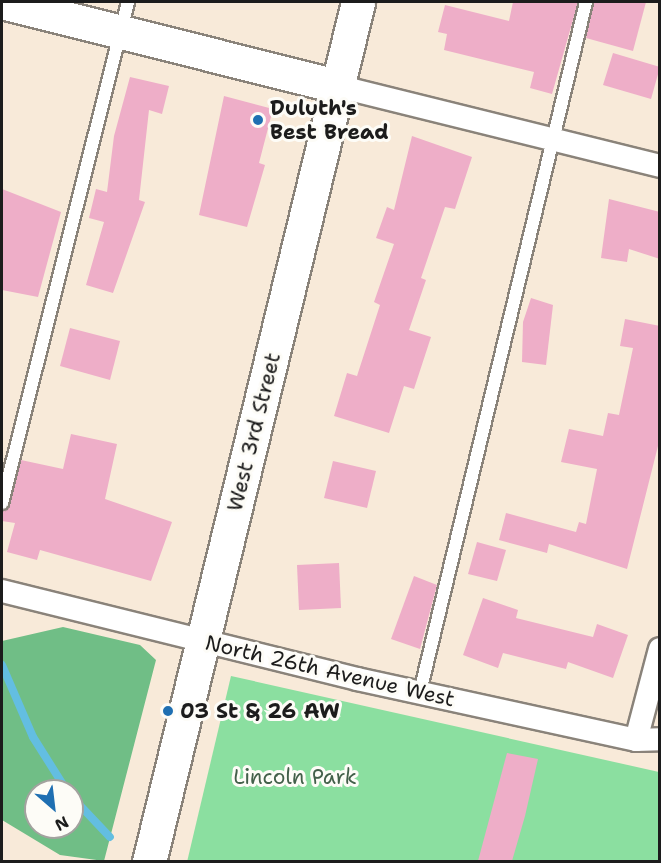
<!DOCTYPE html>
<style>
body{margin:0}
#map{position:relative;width:661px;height:863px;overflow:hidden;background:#f8ead9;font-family:"Shantell Sans",sans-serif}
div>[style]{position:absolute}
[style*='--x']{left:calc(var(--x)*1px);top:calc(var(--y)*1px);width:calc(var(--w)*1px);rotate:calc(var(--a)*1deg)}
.green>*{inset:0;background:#8bdfa0}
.forest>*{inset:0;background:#70be86}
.stream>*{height:8px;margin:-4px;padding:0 4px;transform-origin:4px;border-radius:4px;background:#63bee1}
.building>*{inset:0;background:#eeaec8}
.roads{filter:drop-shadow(2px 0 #8a837a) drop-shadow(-2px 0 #8a837a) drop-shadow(0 2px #8a837a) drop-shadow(0 -2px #8a837a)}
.lane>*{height:12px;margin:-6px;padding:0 6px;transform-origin:6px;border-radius:6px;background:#fff}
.street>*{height:22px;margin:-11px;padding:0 11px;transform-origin:11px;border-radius:11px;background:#fff}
.secondary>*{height:33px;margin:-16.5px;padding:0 16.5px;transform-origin:16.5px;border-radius:16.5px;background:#fff}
.dots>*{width:16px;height:16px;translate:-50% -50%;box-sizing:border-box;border:3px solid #fdfcf7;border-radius:50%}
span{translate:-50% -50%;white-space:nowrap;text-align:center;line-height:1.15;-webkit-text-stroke:6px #fdfcf7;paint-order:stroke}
.poi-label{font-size:21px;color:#1c1c1c;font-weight:700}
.left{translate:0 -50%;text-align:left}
.street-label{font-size:21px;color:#1c1c1c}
.park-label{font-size:21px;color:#43604a}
.frame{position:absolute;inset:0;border:3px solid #1c1c1c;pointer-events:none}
.north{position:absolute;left:24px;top:779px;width:60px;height:60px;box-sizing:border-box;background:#fdfcf7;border:2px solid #a3a29f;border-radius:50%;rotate:152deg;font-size:16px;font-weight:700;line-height:24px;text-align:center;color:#1c1c1c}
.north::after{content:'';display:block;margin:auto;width:21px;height:27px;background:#1f6fb2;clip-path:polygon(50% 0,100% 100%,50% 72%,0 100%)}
</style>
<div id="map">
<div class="green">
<div style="clip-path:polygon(231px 676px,659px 772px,659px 861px,187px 862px)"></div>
</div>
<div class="forest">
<div style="clip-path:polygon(evenodd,63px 627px,140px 645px,156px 660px,104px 861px,60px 855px,2px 820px,2px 641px,63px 627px,36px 791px,72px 791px,72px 827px,36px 827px,36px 791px)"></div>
</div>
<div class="stream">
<div style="--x:2;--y:665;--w:78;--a:66.7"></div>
<div style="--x:33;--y:737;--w:64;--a:57.8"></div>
<div style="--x:72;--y:797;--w:55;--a:46.5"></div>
</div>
<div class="building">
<div style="clip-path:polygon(513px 2px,578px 2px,552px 94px,530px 88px,534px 72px,444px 50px,447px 34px,438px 32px,445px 5px,509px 21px)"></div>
<div style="clip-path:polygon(594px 2px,646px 2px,633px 51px,586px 38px)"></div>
<div style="clip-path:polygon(613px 53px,660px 67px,651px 99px,603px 85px)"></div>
<div style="clip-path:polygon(130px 77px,169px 86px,162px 114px,149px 110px,139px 200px,145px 202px,113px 293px,86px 285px,104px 222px,89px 218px,96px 189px,107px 192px,114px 136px)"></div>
<div style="clip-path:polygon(224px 96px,273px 109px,259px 163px,265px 165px,247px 227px,199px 215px)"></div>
<div style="clip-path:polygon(412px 136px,472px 157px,455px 209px,445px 207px,421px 278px,426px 280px,409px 330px,431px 337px,414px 389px,404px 386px,389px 433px,334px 416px,347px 373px,357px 376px,380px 305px,374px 302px,394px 244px,376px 238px,387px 207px,394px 210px)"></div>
<div style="clip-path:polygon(2px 189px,61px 212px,38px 297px,2px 290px)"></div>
<div style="clip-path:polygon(609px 199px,660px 212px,660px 259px,629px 249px,627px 262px,601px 258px)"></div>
<div style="clip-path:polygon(531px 298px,553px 305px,546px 365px,522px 362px,523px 322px)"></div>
<div style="clip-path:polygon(625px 319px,660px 326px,660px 438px,627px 569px,549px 544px,547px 553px,499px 540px,506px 513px,576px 532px,579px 522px,586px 524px,597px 469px,561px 462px,569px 429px,603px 436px,608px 413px,619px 415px,633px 348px,620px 346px)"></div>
<div style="clip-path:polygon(70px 328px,120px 341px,110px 380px,60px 366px)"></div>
<div style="clip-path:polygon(71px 434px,117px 444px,105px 499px,172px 522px,151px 581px,40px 550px,37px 560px,7px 552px,15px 523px,2px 521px,2px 511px,10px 505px,21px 460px,63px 469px)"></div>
<div style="clip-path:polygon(333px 461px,376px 471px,367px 508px,324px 498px)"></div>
<div style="clip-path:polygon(477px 542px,506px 550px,497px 581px,468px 574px)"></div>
<div style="clip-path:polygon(339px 563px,341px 608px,299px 610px,297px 565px)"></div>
<div style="clip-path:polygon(414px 576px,437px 585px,420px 649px,391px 639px)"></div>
<div style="clip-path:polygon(483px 598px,518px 610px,516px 618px,593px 637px,597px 624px,628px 635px,613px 678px,568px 662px,566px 669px,503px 653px,498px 668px,463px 655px)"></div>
<div style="clip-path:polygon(507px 753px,538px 759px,525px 816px,512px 861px,478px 861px)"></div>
</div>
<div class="roads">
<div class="lane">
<div style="--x:2;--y:503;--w:517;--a:-75.88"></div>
<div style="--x:420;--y:692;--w:710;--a:-76.47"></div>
</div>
<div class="street">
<div style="--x:337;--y:86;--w:333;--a:13.9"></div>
<div style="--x:2;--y:591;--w:366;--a:13.9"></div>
<div style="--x:357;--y:679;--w:286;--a:12.3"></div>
<div style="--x:636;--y:740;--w:24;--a:-2"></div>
<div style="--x:636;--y:740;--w:94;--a:-75.2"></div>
</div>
<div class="secondary">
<div style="--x:2;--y:2;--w:345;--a:14.1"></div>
<div style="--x:149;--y:862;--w:885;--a:-76.34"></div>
</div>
</div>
<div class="dots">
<div style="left:258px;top:120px;background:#1f6fb2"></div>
<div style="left:168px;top:711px;background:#1f6fb2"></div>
</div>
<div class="poi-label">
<span class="left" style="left:270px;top:120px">Duluth's<br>Best Bread</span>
<span class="left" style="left:180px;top:711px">03 St &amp; 26 AW</span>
</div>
<div class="street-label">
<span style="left:254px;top:432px;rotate:-76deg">West 3rd Street</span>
<span style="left:330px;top:671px;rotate:13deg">North 26th Avenue West</span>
</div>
<div class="park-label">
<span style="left:295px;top:777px">Lincoln Park</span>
</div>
<div class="frame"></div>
<div class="north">N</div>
</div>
